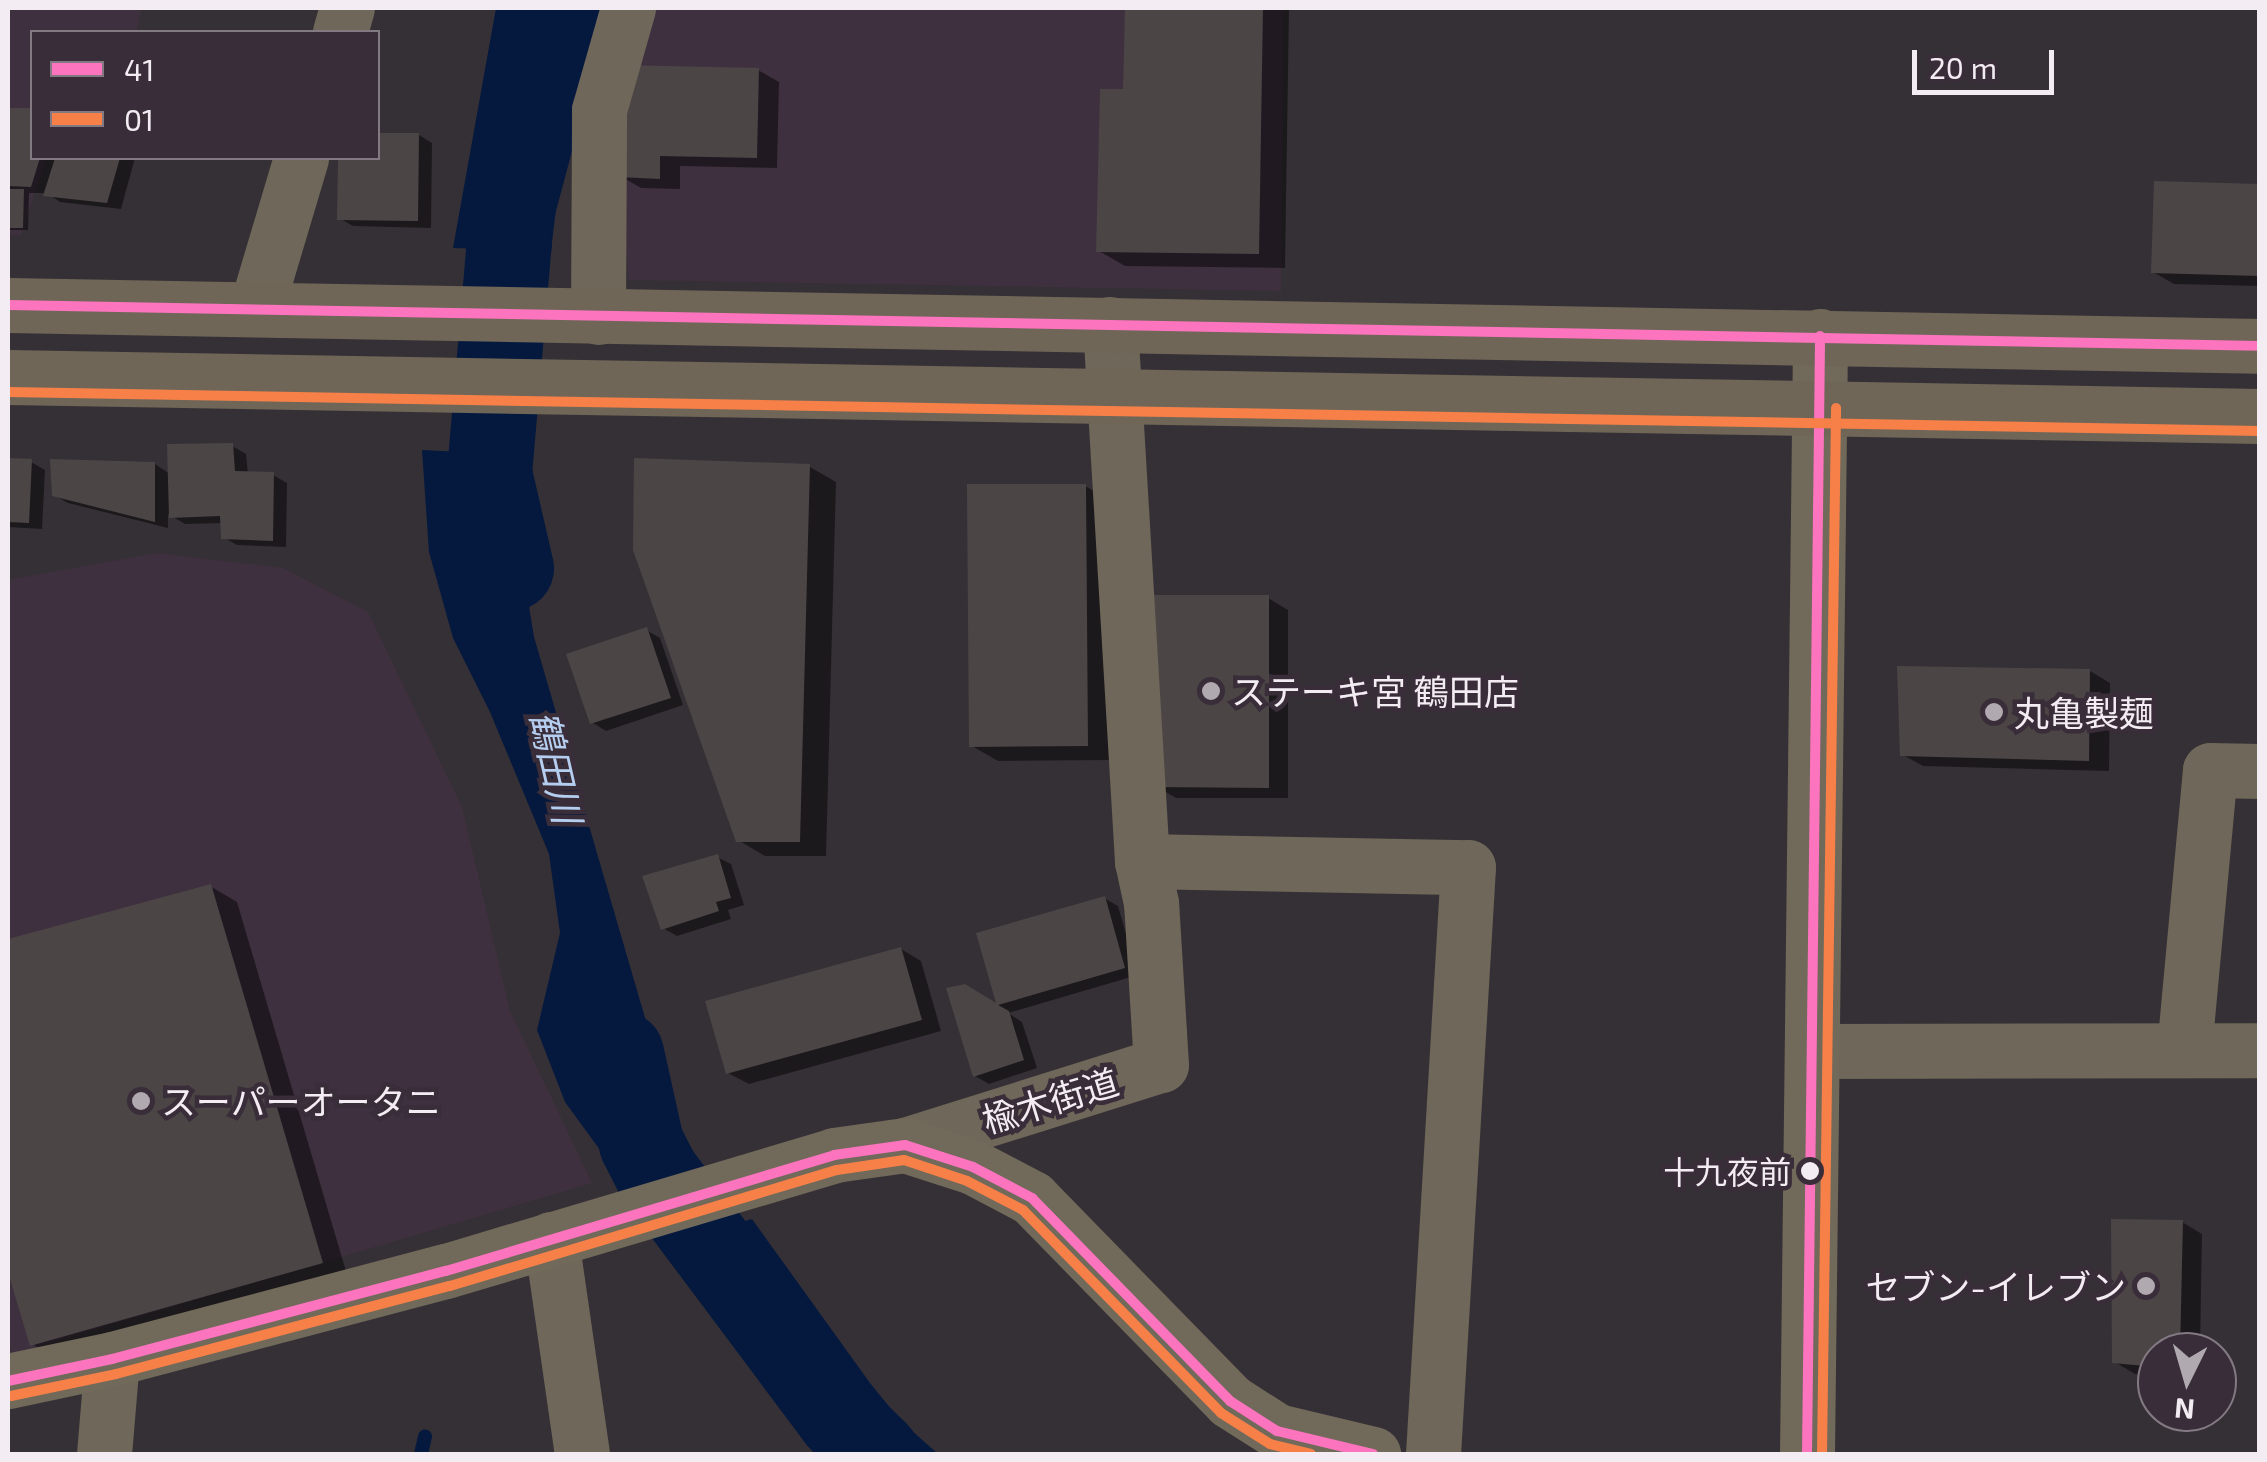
<!DOCTYPE html>
<meta charset="utf-8">
<style>
body{margin:0}
#map{position:relative;width:2267px;height:1462px;overflow:hidden;background:#353035;font-family:"Exo 2","Noto Sans JP",sans-serif}
div>[style]{position:absolute}
[style*='--x']{left:calc(var(--x)*1px);top:calc(var(--y)*1px);width:calc(var(--w)*1px);rotate:calc(var(--a)*1deg)}
.built>*{inset:0;background:#3f303f}
.water>*{inset:0;background:#05193f}
.shadow>*{inset:0;background:#0007}
.stream>*{height:14px;margin:-7px;padding:0 7px;transform-origin:7px;border-radius:7px;background:#05193f}
.river>*{height:85px;margin:-42.5px;padding:0 42.5px;transform-origin:42.5px;border-radius:42.5px;background:#05193f}
.building>*{inset:0;background:#4b4546}
.street>*{height:55px;margin:-27.5px;padding:0 27.5px;transform-origin:27.5px;border-radius:27.5px;background:#6f6759}
.secondary>*{height:55px;margin:-27.5px;padding:0 27.5px;transform-origin:27.5px;border-radius:27.5px;background:#71695a}
.primary>*{height:55px;margin:-27.5px;padding:0 27.5px;transform-origin:27.5px;border-radius:27.5px;background:#6f6658}
.bus-1>*{height:10px;margin:-5px;padding:0 5px;transform-origin:5px;border-radius:5px;background:#fc73be}
.bus-2>*{height:10px;margin:-5px;padding:0 5px;transform-origin:5px;border-radius:5px;background:#f78048}
.dots>*{width:28px;height:28px;translate:-50% -50%;box-sizing:border-box;border:5px solid #382d38;border-radius:50%}
span{translate:-50% -50%;white-space:nowrap;text-align:center;line-height:1.15;-webkit-text-stroke:9px #382d38;paint-order:stroke}
.bus-label{font-size:32px;color:#f3ecf3}
.right{translate:-100% -50%;text-align:right}
.poi-label{font-size:35px;color:#f3ecf3}
.left{translate:0 -50%;text-align:left}
.street-label{font-size:35px;color:#f3ecf3}
.water-label{font-size:38px;color:#b5cdef;font-style:italic}
.frame{position:absolute;inset:0;border:10px solid #f3ecf3;pointer-events:none}
.legend{position:absolute;left:30px;top:30px;width:350px;height:130px;box-sizing:border-box;background:#382d38;border:2px solid #837983;margin:0;padding:12px 18px;list-style:none;font-size:30px;color:#f3ecf3}
.legend li{display:flex;align-items:center;gap:20px;height:50px}
.legend b{width:50px;border:2px solid #837983}
.north{position:absolute;left:2137px;top:1332px;width:100px;height:100px;box-sizing:border-box;background:#382d38;border:2px solid #837983;border-radius:50%;rotate:185deg;font-size:28px;font-weight:700;line-height:40px;text-align:center;color:#f3ecf3}
.north::after{content:'';display:block;margin:auto;width:35px;height:45px;background:#b0aab0;clip-path:polygon(50% 0,100% 100%,50% 72%,0 100%)}
.scale{position:absolute;left:1912px;top:50px;width:142px;height:45px;box-sizing:border-box;border:5px solid #f3ecf3;border-top:0;padding-left:12px;font-size:30px;line-height:35px;white-space:nowrap;color:#f3ecf3;-webkit-text-stroke:8px #382d38;paint-order:stroke}
</style>
<div id="map">
<div class="built">
<div style="clip-path:polygon(8px 8px,142px 8px,136px 32px,32px 32px,32px 158px,46px 158px,21px 235px,8px 235px)"></div>
<div style="clip-path:polygon(641px 8px,1283px 8px,1281px 291px,629px 280px,609px 104px)"></div>
<div style="clip-path:polygon(156px 553px,283px 568px,368px 612px,462px 807px,510px 1011px,592px 1183px,12px 1354px,8px 1337px,8px 580px)"></div>
</div>
<div class="water">
<div style="clip-path:polygon(496px 8px,590px 8px,570px 89px,551px 251px,453px 248px)"></div>
<div style="clip-path:polygon(422px 450px,504px 454px,534px 637px,685px 1155px,619px 1176px,565px 1102px,537px 1030px,560px 933px,549px 854px,490px 712px,453px 638px,429px 552px)"></div>
<div style="clip-path:polygon(752px 1219px,870px 1383px,900px 1420px,938px 1454px,815px 1454px,807px 1445px,666px 1244px)"></div>
</div>
<div class="shadow">
<div style="clip-path:polygon(1127px 8px,1289px 8px,1285px 268px,1125px 266px,1099px 251px,1125px 92px)"></div>
<div style="clip-path:polygon(758px 70px,779px 82px,777px 168px,680px 166px,680px 189px,641px 188px,620px 176px)"></div>
<div style="clip-path:polygon(8px 110px,32px 111px,32px 158px,135px 158px,121px 209px,60px 202px,47px 193px,29px 193px,28px 230px,8px 230px)"></div>
<div style="clip-path:polygon(378px 135px,419px 135px,432px 143px,431px 228px,353px 226px,339px 218px,340px 158px,378px 158px)"></div>
<div style="clip-path:polygon(2260px 187px,2260px 286px,2174px 284px,2153px 272px)"></div>
<div style="clip-path:polygon(232px 446px,246px 454px,248px 474px,273px 475px,287px 483px,286px 547px,237px 545px,223px 537px,223px 523px,185px 524px,168px 514px,168px 528px,68px 503px,54px 495px,155px 464px,170px 474px)"></div>
<div style="clip-path:polygon(8px 461px,31px 462px,45px 470px,42px 529px,8px 527px)"></div>
<div style="clip-path:polygon(810px 467px,836px 482px,826px 856px,765px 856px,738px 840px)"></div>
<div style="clip-path:polygon(1085px 486px,1112px 501px,1114px 760px,998px 761px,972px 746px)"></div>
<div style="clip-path:polygon(1268px 598px,1288px 610px,1288px 798px,1176px 798px,1156px 786px)"></div>
<div style="clip-path:polygon(646px 630px,660px 638px,683px 705px,606px 731px,593px 723px)"></div>
<div style="clip-path:polygon(2090px 671px,2110px 683px,2109px 771px,1923px 766px,1903px 755px)"></div>
<div style="clip-path:polygon(717px 857px,731px 864px,744px 905px,728px 910px,731px 919px,677px 936px,663px 928px)"></div>
<div style="clip-path:polygon(210px 886px,237px 902px,348px 1278px,58px 1359px,32px 1344px,8px 1264px,8px 941px)"></div>
<div style="clip-path:polygon(1104px 898px,1118px 906px,1138px 975px,1008px 1013px,1022px 1022px,1037px 1068px,989px 1084px,975px 1076px,1000px 1008px,979px 935px)"></div>
<div style="clip-path:polygon(901px 949px,921px 961px,941px 1031px,749px 1084px,728px 1073px)"></div>
<div style="clip-path:polygon(2182px 1222px,2202px 1234px,2200px 1352px,2157px 1352px,2157px 1375px,2135px 1374px,2115px 1362px)"></div>
</div>
<div class="stream">
<div style="--x:421;--y:1454;--w:18;--a:-77"></div>
</div>
<div class="river">
<div style="--x:511;--y:568;--w:98;--a:-103"></div>
<div style="--x:489;--y:473;--w:233;--a:-85.1"></div>
<div style="--x:509;--y:241;--w:10;--a:-107"></div>
<div style="--x:506;--y:231;--w:154;--a:-75"></div>
<div style="--x:546;--y:82;--w:79;--a:-70"></div>
<div style="--x:621;--y:1053;--w:92;--a:77.5"></div>
<div style="--x:641;--y:1143;--w:35;--a:63"></div>
<div style="--x:657;--y:1174;--w:302;--a:53.2"></div>
<div style="--x:838;--y:1416;--w:54;--a:44.3"></div>
</div>
<div class="building">
<div style="clip-path:polygon(1125px 8px,1263px 8px,1259px 254px,1096px 252px,1100px 89px,1123px 89px)"></div>
<div style="clip-path:polygon(620px 65px,759px 68px,757px 158px,660px 156px,660px 179px,618px 177px)"></div>
<div style="clip-path:polygon(8px 108px,32px 108px,32px 158px,40px 158px,31px 187px,8px 186px)"></div>
<div style="clip-path:polygon(378px 133px,419px 133px,418px 221px,337px 220px,338px 158px,378px 158px)"></div>
<div style="clip-path:polygon(55px 158px,120px 158px,107px 203px,43px 196px)"></div>
<div style="clip-path:polygon(2154px 181px,2260px 184px,2260px 276px,2151px 273px)"></div>
<div style="clip-path:polygon(8px 189px,24px 189px,23px 228px,8px 228px)"></div>
<div style="clip-path:polygon(233px 443px,235px 471px,274px 472px,273px 541px,221px 539px,220px 516px,169px 518px,167px 444px)"></div>
<div style="clip-path:polygon(8px 458px,32px 459px,29px 523px,8px 522px)"></div>
<div style="clip-path:polygon(634px 458px,810px 464px,800px 842px,736px 842px,633px 550px)"></div>
<div style="clip-path:polygon(50px 459px,155px 462px,155px 522px,52px 496px)"></div>
<div style="clip-path:polygon(967px 484px,1086px 484px,1088px 746px,969px 747px)"></div>
<div style="clip-path:polygon(1154px 595px,1269px 595px,1269px 788px,1153px 787px)"></div>
<div style="clip-path:polygon(647px 627px,671px 698px,590px 724px,566px 654px)"></div>
<div style="clip-path:polygon(1897px 666px,2090px 669px,2089px 761px,1900px 756px)"></div>
<div style="clip-path:polygon(718px 854px,731px 898px,716px 902px,719px 911px,661px 930px,642px 876px)"></div>
<div style="clip-path:polygon(211px 884px,323px 1263px,30px 1346px,8px 1272px,8px 939px)"></div>
<div style="clip-path:polygon(1105px 896px,1125px 968px,998px 1005px,1009px 1011px,1024px 1060px,973px 1077px,946px 988px,965px 984px,996px 1003px,976px 933px)"></div>
<div style="clip-path:polygon(901px 947px,922px 1020px,726px 1074px,705px 1001px)"></div>
<div style="clip-path:polygon(2111px 1219px,2183px 1220px,2180px 1352px,2157px 1352px,2157px 1367px,2112px 1363px)"></div>
</div>
<div class="street">
<div style="--x:340;--y:32;--w:25;--a:-74"></div>
<div style="--x:256;--y:309;--w:158;--a:-73.4"></div>
<div style="--x:598;--y:317;--w:207;--a:-89.7"></div>
<div style="--x:599;--y:110;--w:106;--a:-74.1"></div>
<div style="--x:1142;--y:861;--w:326;--a:1.1"></div>
<div style="--x:1468;--y:867;--w:588;--a:93.41"></div>
<div style="--x:2184;--y:1050;--w:281;--a:-84.7"></div>
<div style="--x:2210;--y:770;--w:50;--a:1.1"></div>
<div style="--x:1814;--y:1051;--w:446;--a:-0.1"></div>
<div style="--x:905;--y:1145;--w:268;--a:-17.4"></div>
<div style="--x:1161;--y:1065;--w:162;--a:-93.5"></div>
<div style="--x:1151;--y:903;--w:43;--a:-102.1"></div>
<div style="--x:1142;--y:861;--w:538;--a:-93.41"></div>
<div style="--x:551;--y:1239;--w:217;--a:81.8"></div>
<div style="--x:104;--y:1454;--w:95;--a:-85.2"></div>
</div>
<div class="secondary">
<div style="--x:8;--y:1381;--w:106;--a:-11.9"></div>
<div style="--x:112;--y:1359;--w:345;--a:-14.8"></div>
<div style="--x:446;--y:1271;--w:405;--a:-16.6"></div>
<div style="--x:834;--y:1155;--w:72;--a:-8"></div>
<div style="--x:905;--y:1145;--w:71;--a:17.9"></div>
<div style="--x:973;--y:1167;--w:67;--a:27.7"></div>
<div style="--x:1032;--y:1198;--w:284;--a:45.7"></div>
<div style="--x:1230;--y:1401;--w:56;--a:32.6"></div>
<div style="--x:1277;--y:1431;--w:99;--a:13.5"></div>
<div style="--x:1807;--y:1454;--w:1118;--a:-89.33"></div>
</div>
<div class="primary">
<div style="--x:8;--y:305;--w:2252;--a:1.04"></div>
<div style="--x:8;--y:377;--w:2252;--a:0.99"></div>
</div>
<div class="bus-1">
<div style="--x:8;--y:305;--w:2252;--a:1.04"></div>
<div style="--x:8;--y:1381;--w:106;--a:-11.9"></div>
<div style="--x:112;--y:1359;--w:345;--a:-14.8"></div>
<div style="--x:446;--y:1271;--w:405;--a:-16.6"></div>
<div style="--x:834;--y:1155;--w:72;--a:-8"></div>
<div style="--x:905;--y:1145;--w:71;--a:17.9"></div>
<div style="--x:973;--y:1167;--w:67;--a:27.7"></div>
<div style="--x:1032;--y:1198;--w:284;--a:45.7"></div>
<div style="--x:1230;--y:1401;--w:56;--a:32.6"></div>
<div style="--x:1277;--y:1431;--w:99;--a:13.5"></div>
<div style="--x:1807;--y:1454;--w:1118;--a:-89.33"></div>
</div>
<div class="bus-2">
<div style="--x:8;--y:392;--w:2252;--a:0.99"></div>
<div style="--x:11;--y:1396;--w:107;--a:-11.8"></div>
<div style="--x:116;--y:1374;--w:345;--a:-14.8"></div>
<div style="--x:450;--y:1286;--w:404;--a:-16.7"></div>
<div style="--x:837;--y:1170;--w:68;--a:-8.5"></div>
<div style="--x:904;--y:1160;--w:66;--a:18.4"></div>
<div style="--x:967;--y:1181;--w:63;--a:27.4"></div>
<div style="--x:1023;--y:1210;--w:284;--a:45.7"></div>
<div style="--x:1221;--y:1413;--w:58;--a:32.3"></div>
<div style="--x:1270;--y:1444;--w:42;--a:13.7"></div>
<div style="--x:1822;--y:1454;--w:1046;--a:-89.23"></div>
</div>
<div class="dots">
<div style="left:1211px;top:691px;background:#b0aab0"></div>
<div style="left:1994px;top:712px;background:#b0aab0"></div>
<div style="left:141px;top:1101px;background:#b0aab0"></div>
<div style="left:1810px;top:1171px;background:#f3ecf3"></div>
<div style="left:2146px;top:1286px;background:#b0aab0"></div>
</div>
<div class="bus-label">
<span class="right" style="left:1791px;top:1171px">十九夜前</span>
</div>
<div class="poi-label">
<span class="left" style="left:1231px;top:691px">ステーキ宮 鶴田店</span>
<span class="left" style="left:2014px;top:712px">丸亀製麺</span>
<span class="left" style="left:161px;top:1101px">スーパーオータニ</span>
<span class="right" style="left:2126px;top:1286px">セブン-イレブン</span>
</div>
<div class="street-label">
<span style="left:1050px;top:1100px;rotate:-17deg">楡木街道</span>
</div>
<div class="water-label">
<span style="left:556px;top:767px;rotate:77deg">鶴田川</span>
</div>
<div class="frame"></div>
<ul class="legend">
<li><b style="height:12px;background:#fc73be"></b>41</li>
<li><b style="height:12px;background:#f78048"></b>01</li>
</ul>
<div class="north">N</div>
<div class="scale">20 m</div>
</div>
